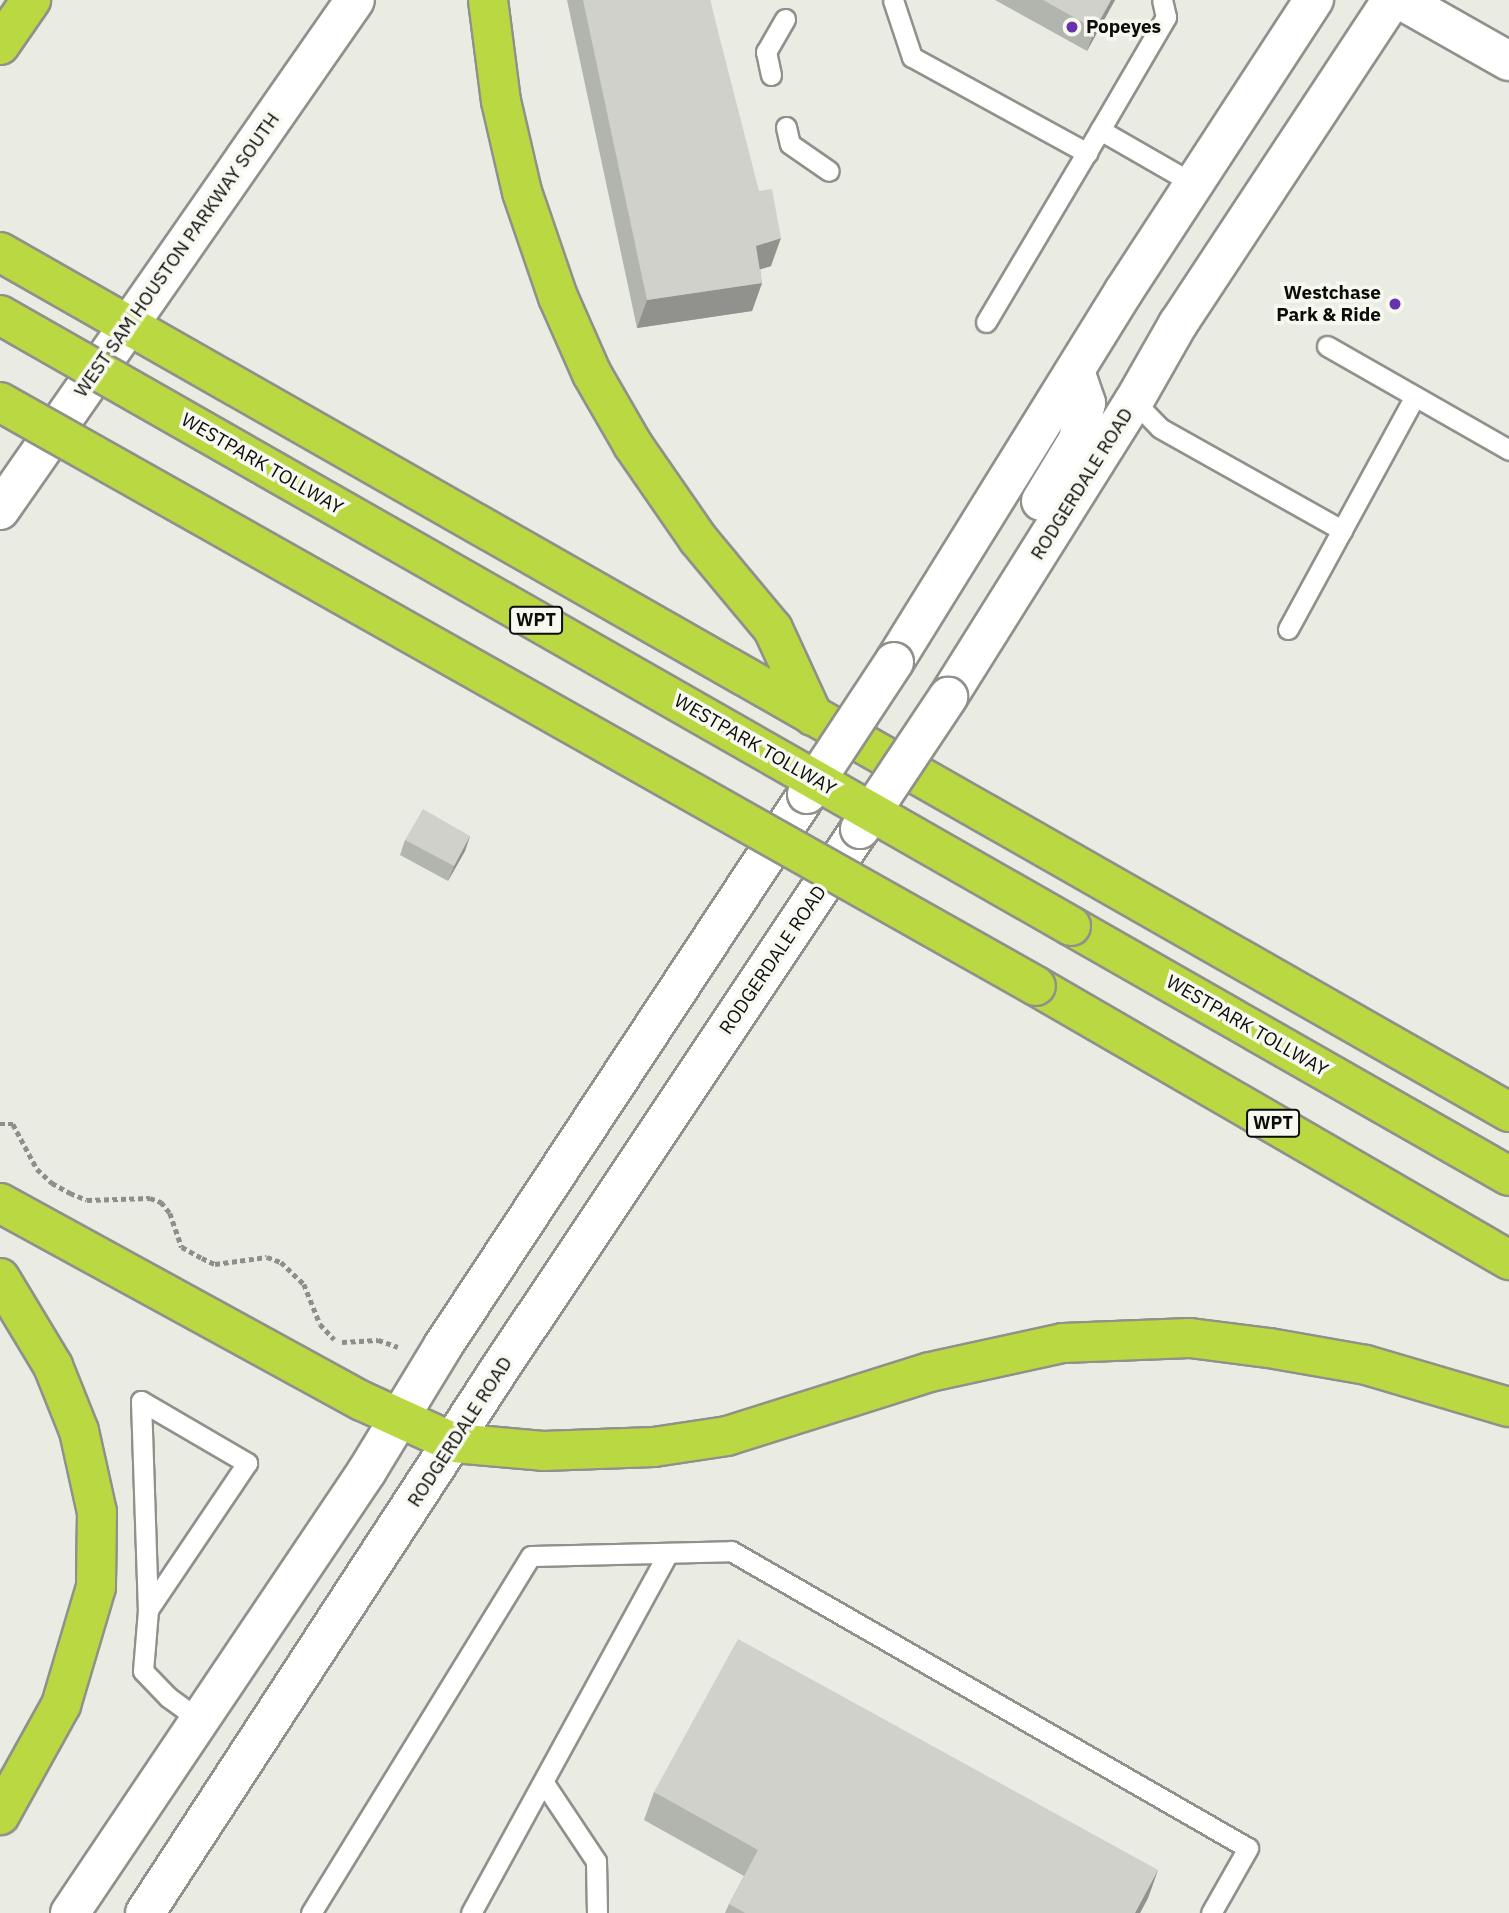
<!DOCTYPE html>
<style>
body{margin:0}
#map{position:relative;width:1509px;height:1913px;overflow:hidden;background:#eaece4;font-family:"IBM Plex Sans",sans-serif}
div>[style]{position:absolute}
[style*='--x']{left:calc(var(--x)*1px);top:calc(var(--y)*1px);width:calc(var(--w)*1px);rotate:calc(var(--a)*1deg)}
.path>*{height:4.5px;margin-top:-2.25px;transform-origin:0;background:repeating-linear-gradient(90deg,#8e8f8a 0 5px,transparent 0 8.5px)}
.roads{filter:drop-shadow(2px 0 #8f918a) drop-shadow(-2px 0 #8f918a) drop-shadow(0 2px #8f918a) drop-shadow(0 -2px #8f918a)}
.lane>*{height:19px;margin:-9.5px;padding:0 9.5px;transform-origin:9.5px;border-radius:9.5px;background:#fff}
.secondary>*{height:38px;margin:-19px;padding:0 19px;transform-origin:19px;border-radius:19px;background:#fff}
.highway>*{height:38px;margin:-19px;padding:0 19px;transform-origin:19px;border-radius:19px;background:#bad841}
.bridges{filter:drop-shadow(2px 0 #8f918a) drop-shadow(-2px 0 #8f918a) drop-shadow(0 2px #8f918a) drop-shadow(0 -2px #8f918a)}
.secondary-bridge>*{height:38px;margin:-19px;padding:0 19px;transform-origin:19px;border-radius:19px;background:#fff}
.highway-bridge>*{height:38px;margin:-19px;padding:0 19px;transform-origin:19px;border-radius:19px;background:#bad841}
.wall>*{inset:0;background:#b2b4ae}
.shaded-wall>*{inset:0;background:#91928d}
.building>*{inset:0;background:#cfd1ca}
.dots>*{width:19px;height:19px;translate:-50% -50%;box-sizing:border-box;border:4px solid #f7f9f1;border-radius:50%}
span{translate:-50% -50%;white-space:nowrap;text-align:center;line-height:1.15;-webkit-text-stroke:7px #f7f9f1;paint-order:stroke}
.shield-label span{padding:2px 5px;background:#f7f9f1;border:2px solid;border-radius:5px;-webkit-text-stroke-width:0}
.shield-label{font-size:18px;color:#0c0c0a;font-weight:700}
.poi-label{font-size:19px;color:#0c0c0a;font-weight:700}
.left{translate:0 -50%;text-align:left}
.right{translate:-100% -50%;text-align:right}
.street-label{font-size:19px;color:#0c0c0a}
</style>
<div id="map">
<div class="path">
<div style="--x:0;--y:1124;--w:13;--a:0"></div>
<div style="--x:13;--y:1124;--w:51;--a:61.9"></div>
<div style="--x:37;--y:1169;--w:21;--a:43"></div>
<div style="--x:52;--y:1183;--w:21;--a:29"></div>
<div style="--x:70;--y:1193;--w:18;--a:22"></div>
<div style="--x:87;--y:1200;--w:63;--a:-1.8"></div>
<div style="--x:150;--y:1198;--w:12;--a:20"></div>
<div style="--x:161;--y:1202;--w:14;--a:51"></div>
<div style="--x:170;--y:1213;--w:36;--a:71"></div>
<div style="--x:182;--y:1247;--w:23;--a:29"></div>
<div style="--x:202;--y:1258;--w:14;--a:25"></div>
<div style="--x:215;--y:1264;--w:52;--a:-7.7"></div>
<div style="--x:267;--y:1257;--w:15;--a:20"></div>
<div style="--x:281;--y:1262;--w:32;--a:44"></div>
<div style="--x:304;--y:1284;--w:43;--a:68.2"></div>
<div style="--x:320;--y:1324;--w:21;--a:47"></div>
<div style="--x:342;--y:1342;--w:36;--a:-3"></div>
<div style="--x:378;--y:1340;--w:21;--a:19"></div>
</div>
<div class="roads">
<div class="lane">
<div style="--x:893;--y:0;--w:60;--a:71.6"></div>
<div style="--x:912;--y:57;--w:200;--a:28.7"></div>
<div style="--x:771;--y:75;--w:24;--a:-102"></div>
<div style="--x:766;--y:52;--w:38;--a:-60"></div>
<div style="--x:786;--y:127;--w:17;--a:77"></div>
<div style="--x:790;--y:144;--w:47;--a:34.7"></div>
<div style="--x:1100;--y:130;--w:131;--a:-59.7"></div>
<div style="--x:1166;--y:17;--w:17;--a:-103"></div>
<div style="--x:986;--y:322;--w:223;--a:-59.3"></div>
<div style="--x:1100;--y:130;--w:108;--a:29.9"></div>
<div style="--x:1327;--y:346;--w:210;--a:29.7"></div>
<div style="--x:1134;--y:401;--w:37;--a:46"></div>
<div style="--x:1160;--y:428;--w:209;--a:29.3"></div>
<div style="--x:1288;--y:629;--w:265;--a:-61.4"></div>
<div style="--x:141;--y:1401;--w:209;--a:88.1"></div>
<div style="--x:148;--y:1610;--w:61;--a:94.7"></div>
<div style="--x:143;--y:1671;--w:36;--a:46"></div>
<div style="--x:168;--y:1697;--w:39;--a:36"></div>
<div style="--x:141;--y:1401;--w:123;--a:30.3"></div>
<div style="--x:247;--y:1463;--w:177;--a:124"></div>
<div style="--x:544;--y:1783;--w:94;--a:56.3"></div>
<div style="--x:596;--y:1861;--w:52;--a:88.9"></div>
<div style="--x:311;--y:1913;--w:419;--a:-58.4"></div>
<div style="--x:531;--y:1556;--w:200;--a:-1.4"></div>
<div style="--x:731;--y:1551;--w:596;--a:29.88"></div>
<div style="--x:1248;--y:1848;--w:75;--a:119.6"></div>
<div style="--x:471;--y:1913;--w:410;--a:-61.3"></div>
</div>
<div class="secondary">
<div style="--x:1401;--y:0;--w:124;--a:29.5"></div>
<div style="--x:1041;--y:501;--w:71;--a:-58.8"></div>
<div style="--x:1078;--y:440;--w:38;--a:-78"></div>
<div style="--x:1086;--y:403;--w:34;--a:-109"></div>
<div style="--x:0;--y:510;--w:621;--a:-55.16"></div>
<div style="--x:894;--y:662;--w:437;--a:-58.2"></div>
<div style="--x:1124;--y:291;--w:348;--a:-56.9"></div>
<div style="--x:948;--y:697;--w:350;--a:-57.9"></div>
<div style="--x:1134;--y:401;--w:89;--a:-60.3"></div>
<div style="--x:1178;--y:324;--w:388;--a:-56.6"></div>
<div style="--x:70;--y:1913;--w:533;--a:-56.1"></div>
<div style="--x:367;--y:1471;--w:146;--a:-58.7"></div>
<div style="--x:443;--y:1346;--w:661;--a:-56.6"></div>
<div style="--x:145;--y:1913;--w:641;--a:-56.9"></div>
<div style="--x:495;--y:1376;--w:658;--a:-56.29"></div>
</div>
<div class="highway">
<div style="--x:488;--y:0;--w:102;--a:82.7"></div>
<div style="--x:501;--y:101;--w:93;--a:77"></div>
<div style="--x:522;--y:192;--w:111;--a:71.1"></div>
<div style="--x:558;--y:297;--w:84;--a:66.2"></div>
<div style="--x:592;--y:374;--w:82;--a:60"></div>
<div style="--x:633;--y:445;--w:114;--a:55.3"></div>
<div style="--x:698;--y:539;--w:117;--a:50.2"></div>
<div style="--x:773;--y:629;--w:96;--a:65.3"></div>
<div style="--x:0;--y:45;--w:55;--a:-55.4"></div>
<div style="--x:0;--y:252;--w:1737;--a:29.68"></div>
<div style="--x:1071;--y:926;--w:504;--a:29.72"></div>
<div style="--x:1036;--y:986;--w:547;--a:30.08"></div>
<div style="--x:0;--y:1203;--w:413;--a:28.7"></div>
<div style="--x:362;--y:1401;--w:101;--a:24.5"></div>
<div style="--x:454;--y:1443;--w:89;--a:5.1"></div>
<div style="--x:543;--y:1451;--w:111;--a:-2.1"></div>
<div style="--x:654;--y:1447;--w:74;--a:-8.6"></div>
<div style="--x:727;--y:1436;--w:213;--a:-17.5"></div>
<div style="--x:930;--y:1372;--w:136;--a:-12.3"></div>
<div style="--x:1063;--y:1343;--w:127;--a:-2.3"></div>
<div style="--x:1190;--y:1338;--w:80;--a:7.2"></div>
<div style="--x:1269;--y:1348;--w:98;--a:9.9"></div>
<div style="--x:1366;--y:1365;--w:149;--a:16.4"></div>
<div style="--x:0;--y:1278;--w:103;--a:58.9"></div>
<div style="--x:53;--y:1366;--w:70;--a:68.2"></div>
<div style="--x:79;--y:1431;--w:83;--a:77.5"></div>
<div style="--x:97;--y:1512;--w:75;--a:90.8"></div>
<div style="--x:96;--y:1587;--w:123;--a:106.5"></div>
<div style="--x:61;--y:1705;--w:126;--a:119"></div>
</div>
</div>
<div class="bridges">
<div class="secondary-bridge">
<div style="--x:807;--y:794;--w:158;--a:-56.6"></div>
<div style="--x:860;--y:829;--w:159;--a:-56.3"></div>
</div>
<div class="highway-bridge">
<div style="--x:0;--y:315;--w:1233;--a:29.7"></div>
<div style="--x:0;--y:402;--w:1189;--a:29.41"></div>
</div>
</div>
<div class="wall">
<div style="clip-path:polygon(567px 0,710px 0,771px 266px,760px 269px,762px 283px,752px 311px,637px 328px)"></div>
<div style="clip-path:polygon(995px 0,1115px 0,1087px 51px)"></div>
<div style="clip-path:polygon(470px 836px,465px 851px,448px 881px,400px 855px,405px 840px)"></div>
<div style="clip-path:polygon(654px 1792px,1158px 1870px,1148px 1898px,1140px 1913px,725px 1913px,729px 1904px,744px 1876px,644px 1820px)"></div>
</div>
<div class="shaded-wall">
<div style="clip-path:polygon(1111px 0,1115px 0,1087px 51px,1095px 29px)"></div>
<div style="clip-path:polygon(781px 238px,771px 266px,746px 274px,756px 246px)"></div>
<div style="clip-path:polygon(762px 283px,752px 311px,637px 328px,647px 300px)"></div>
<div style="clip-path:polygon(470px 836px,465px 851px,448px 881px,454px 866px)"></div>
<div style="clip-path:polygon(1158px 1870px,1148px 1898px,1140px 1913px,1135px 1913px)"></div>
</div>
<div class="building">
<div style="clip-path:polygon(583px 0,710px 0,759px 191px,772px 189px,781px 238px,756px 246px,762px 283px,647px 300px)"></div>
<div style="clip-path:polygon(1043px 0,1111px 0,1095px 29px)"></div>
<div style="clip-path:polygon(423px 809px,470px 836px,454px 866px,405px 840px)"></div>
<div style="clip-path:polygon(738px 1639px,1158px 1870px,1135px 1913px,745px 1913px,729px 1904px,758px 1850px,654px 1792px)"></div>
</div>
<div class="dots">
<div style="left:1072px;top:27px;background:#6832a9"></div>
<div style="left:1395px;top:304px;background:#6832a9"></div>
</div>
<div class="shield-label">
<span style="left:536px;top:620px">WPT</span>
<span style="left:1273px;top:1123px">WPT</span>
</div>
<div class="poi-label">
<span class="left" style="left:1086px;top:27px">Popeyes</span>
<span class="right" style="left:1381px;top:304px">Westchase<br>Park &amp; Ride</span>
</div>
<div class="street-label">
<span style="left:177px;top:255px;rotate:-55deg">WEST SAM HOUSTON PARKWAY SOUTH</span>
<span style="left:262px;top:464px;rotate:30deg">WESTPARK TOLLWAY</span>
<span style="left:1082px;top:484px;rotate:-58deg">RODGERDALE ROAD</span>
<span style="left:755px;top:745px;rotate:30deg">WESTPARK TOLLWAY</span>
<span style="left:773px;top:960px;rotate:-56deg">RODGERDALE ROAD</span>
<span style="left:1247px;top:1026px;rotate:30deg">WESTPARK TOLLWAY</span>
<span style="left:460px;top:1432px;rotate:-57deg">RODGERDALE ROAD</span>
</div>
</div>
